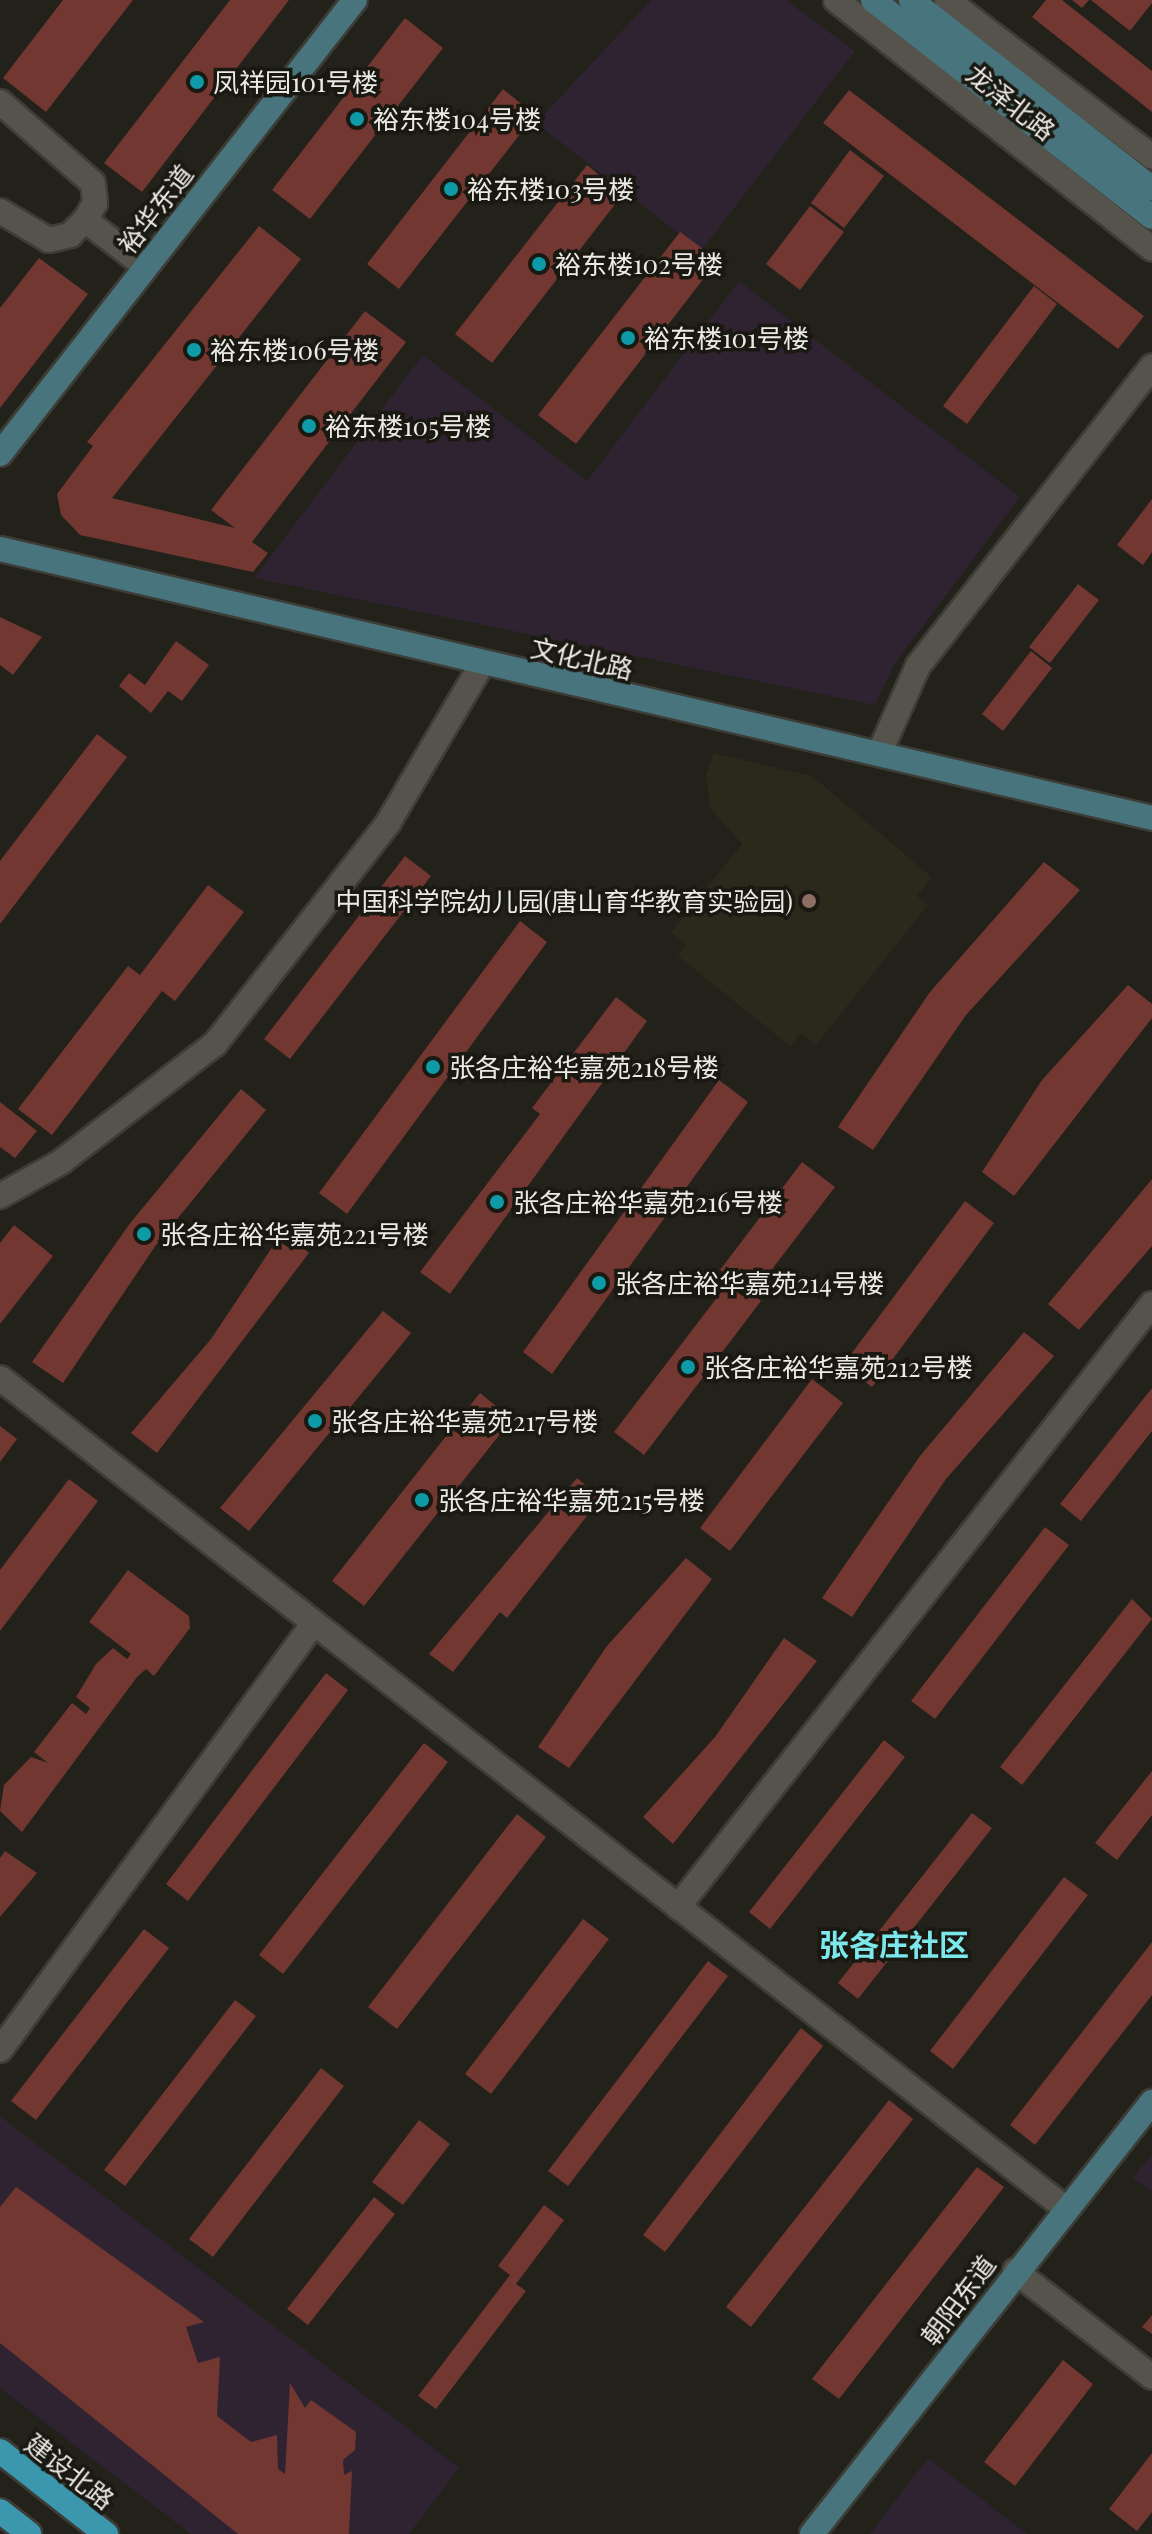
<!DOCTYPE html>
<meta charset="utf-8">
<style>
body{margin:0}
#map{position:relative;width:1152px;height:2534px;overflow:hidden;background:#22211a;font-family:"Playfair Display","Noto Sans SC",serif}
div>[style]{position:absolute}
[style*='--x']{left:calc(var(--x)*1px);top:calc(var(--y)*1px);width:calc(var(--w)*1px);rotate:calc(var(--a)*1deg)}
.commercial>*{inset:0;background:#2f2331}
.built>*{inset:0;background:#2b291b}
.building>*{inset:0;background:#733732}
.roads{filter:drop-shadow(2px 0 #3d3c36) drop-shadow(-2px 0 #3d3c36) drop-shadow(0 2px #3d3c36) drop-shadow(0 -2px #3d3c36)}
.street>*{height:24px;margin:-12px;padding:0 12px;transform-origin:12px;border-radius:12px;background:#55534b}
.secondary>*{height:24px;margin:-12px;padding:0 12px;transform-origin:12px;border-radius:12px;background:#48757d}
.primary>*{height:24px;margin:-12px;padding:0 12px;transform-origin:12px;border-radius:12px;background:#3b97ae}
.dots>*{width:22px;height:22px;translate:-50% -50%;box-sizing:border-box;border:4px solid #191811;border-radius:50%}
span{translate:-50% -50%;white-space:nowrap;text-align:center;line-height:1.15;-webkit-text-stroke:7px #191811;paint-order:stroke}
.poi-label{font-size:26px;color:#ebeae5}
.left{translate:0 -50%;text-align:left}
.right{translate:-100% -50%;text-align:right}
.street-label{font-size:26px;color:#ebeae5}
.quarter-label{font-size:30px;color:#7ce8ec;font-weight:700}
</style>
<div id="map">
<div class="commercial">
<div style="clip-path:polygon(651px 0,786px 0,855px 51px,701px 251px,536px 123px)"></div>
<div style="clip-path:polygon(739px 281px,1020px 497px,895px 663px,875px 705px,254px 578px,423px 355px,587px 481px)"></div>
<div style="clip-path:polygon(0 2116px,459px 2468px,409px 2534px,191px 2534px,0 2388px)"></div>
<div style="clip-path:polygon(1152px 2154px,1152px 2192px,1133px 2178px)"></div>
<div style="clip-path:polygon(928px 2458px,1027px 2534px,870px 2534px)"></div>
</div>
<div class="built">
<div style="clip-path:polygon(714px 753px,812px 776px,932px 877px,917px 896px,928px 905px,816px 1045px,801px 1033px,790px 1046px,678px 956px,686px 944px,671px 932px,742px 844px,710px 808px,706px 775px)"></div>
</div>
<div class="building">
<div style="clip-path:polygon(63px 0,133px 0,46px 112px,3px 78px)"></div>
<div style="clip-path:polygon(230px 0,289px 0,142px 192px,104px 163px)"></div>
<div style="clip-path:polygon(1046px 0,1062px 0,1152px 71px,1152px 112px,1032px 17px)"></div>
<div style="clip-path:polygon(1072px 0,1089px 0,1082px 8px)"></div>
<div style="clip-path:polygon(1091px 0,1152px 0,1152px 3px,1130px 31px)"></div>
<div style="clip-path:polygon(405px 18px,443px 48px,310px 219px,272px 190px)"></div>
<div style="clip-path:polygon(503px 89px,535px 115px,399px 289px,367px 264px)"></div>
<div style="clip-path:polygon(849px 90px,1144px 316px,1118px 349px,823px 123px)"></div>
<div style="clip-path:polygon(850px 150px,884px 176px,844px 228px,811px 203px)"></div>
<div style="clip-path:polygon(587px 165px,623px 194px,492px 363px,455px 334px)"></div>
<div style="clip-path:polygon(810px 206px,844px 232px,800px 290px,766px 264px)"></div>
<div style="clip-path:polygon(259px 226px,301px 259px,112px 498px,235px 528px,211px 510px,365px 311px,406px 342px,252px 542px,268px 553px,253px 572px,80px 535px,61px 515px,57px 494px,93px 446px,87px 442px)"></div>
<div style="clip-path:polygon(680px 232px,718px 260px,576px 444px,538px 415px)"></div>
<div style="clip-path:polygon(39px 258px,88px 294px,0 408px,0 308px)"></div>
<div style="clip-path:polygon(1034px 286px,1057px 304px,967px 424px,943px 406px)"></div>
<div style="clip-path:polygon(1152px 499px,1152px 552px,1143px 565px,1117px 545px)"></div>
<div style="clip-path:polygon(1078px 584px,1099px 600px,1050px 663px,1029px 647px)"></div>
<div style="clip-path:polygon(0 617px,42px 637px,13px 675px,0 665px)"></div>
<div style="clip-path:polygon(176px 641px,209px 665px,182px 701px,168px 691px,151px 713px,119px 686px,129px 673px,145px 685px)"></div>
<div style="clip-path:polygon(1031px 651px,1052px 668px,1003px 731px,982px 714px)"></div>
<div style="clip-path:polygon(97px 734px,127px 757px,0 924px,0 861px)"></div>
<div style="clip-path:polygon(405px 856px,431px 876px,290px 1059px,264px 1039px)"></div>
<div style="clip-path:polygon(1044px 862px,1080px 890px,966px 1015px,873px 1150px,838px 1127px,930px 992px)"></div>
<div style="clip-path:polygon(208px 885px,244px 912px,175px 1001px,162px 991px,52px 1135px,18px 1109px,128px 966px,140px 975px)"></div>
<div style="clip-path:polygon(520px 921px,547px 942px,347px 1214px,319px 1193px)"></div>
<div style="clip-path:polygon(1128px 985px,1152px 1004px,1152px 1018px,1014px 1196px,982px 1172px,1042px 1080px)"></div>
<div style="clip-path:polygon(616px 997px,647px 1021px,450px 1294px,420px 1272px,540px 1114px,532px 1108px)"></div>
<div style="clip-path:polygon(719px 1080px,748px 1102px,552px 1374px,523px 1352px)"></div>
<div style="clip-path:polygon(241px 1089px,266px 1110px,156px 1245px,63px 1383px,32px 1362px,131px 1222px)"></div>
<div style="clip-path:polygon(0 1102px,37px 1131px,15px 1158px,0 1147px)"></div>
<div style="clip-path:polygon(802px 1162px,835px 1187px,753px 1294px,761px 1301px,644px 1455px,614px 1432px,732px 1278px,720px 1270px)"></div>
<div style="clip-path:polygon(1152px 1179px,1152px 1246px,1079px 1330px,1048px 1304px)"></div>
<div style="clip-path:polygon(965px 1201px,994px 1223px,872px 1387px,843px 1365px)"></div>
<div style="clip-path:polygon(14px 1225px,53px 1256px,0 1324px,0 1243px)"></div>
<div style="clip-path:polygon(283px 1231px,309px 1253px,157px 1453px,131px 1433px,211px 1339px)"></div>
<div style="clip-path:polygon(383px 1311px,411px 1333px,249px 1531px,220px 1508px)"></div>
<div style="clip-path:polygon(1024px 1332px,1054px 1356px,946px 1479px,852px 1617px,822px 1598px,920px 1456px)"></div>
<div style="clip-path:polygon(812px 1379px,843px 1403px,730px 1551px,700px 1528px)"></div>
<div style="clip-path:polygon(1152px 1388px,1152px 1431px,1081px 1521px,1060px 1504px)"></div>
<div style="clip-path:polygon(480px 1393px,512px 1419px,364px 1606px,332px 1581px)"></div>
<div style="clip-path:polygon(0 1426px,17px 1439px,0 1462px)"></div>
<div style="clip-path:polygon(577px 1478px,601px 1498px,507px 1618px,500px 1612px,453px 1672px,429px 1654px)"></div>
<div style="clip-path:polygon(69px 1479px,98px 1501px,0 1631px,0 1570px)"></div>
<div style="clip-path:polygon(1045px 1527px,1069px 1545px,935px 1719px,911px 1701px)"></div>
<div style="clip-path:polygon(686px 1558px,712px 1579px,569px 1768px,538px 1747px,607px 1646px)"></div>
<div style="clip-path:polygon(128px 1570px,189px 1616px,190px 1628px,154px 1676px,146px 1669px,137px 1677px,22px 1832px,0 1811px,4px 1785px,31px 1757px,48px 1763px,34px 1752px,72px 1703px,86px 1714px,90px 1708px,76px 1697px,96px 1664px,113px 1648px,127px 1659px,131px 1654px,89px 1622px)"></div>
<div style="clip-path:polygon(1132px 1599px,1152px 1619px,1022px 1785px,1000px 1767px)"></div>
<div style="clip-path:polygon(784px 1638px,817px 1661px,673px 1844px,643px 1817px,715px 1737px)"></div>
<div style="clip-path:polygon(326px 1673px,348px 1690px,188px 1901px,166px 1884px)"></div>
<div style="clip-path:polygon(884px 1740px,905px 1757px,770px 1929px,749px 1912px)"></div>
<div style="clip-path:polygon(424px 1743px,448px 1762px,283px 1974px,259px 1955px)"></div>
<div style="clip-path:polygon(1152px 1771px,1152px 1815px,1117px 1860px,1095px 1843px)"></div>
<div style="clip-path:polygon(972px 1813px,992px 1828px,858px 1999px,838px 1983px)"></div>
<div style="clip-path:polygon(517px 1814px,546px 1837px,397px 2029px,368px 2007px)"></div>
<div style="clip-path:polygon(5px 1851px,37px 1873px,0 1917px,0 1858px)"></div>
<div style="clip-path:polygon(1064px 1877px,1088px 1895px,953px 2069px,930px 2051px)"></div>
<div style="clip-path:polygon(583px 1919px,609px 1939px,491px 2094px,465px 2074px)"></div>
<div style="clip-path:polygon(144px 1929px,169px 1948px,36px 2120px,11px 2101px)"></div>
<div style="clip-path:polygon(1152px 1942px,1152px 1995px,1035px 2145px,1010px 2125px)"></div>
<div style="clip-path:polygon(708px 1961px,728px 1976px,568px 2186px,548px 2171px)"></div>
<div style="clip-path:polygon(235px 2000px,256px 2016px,125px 2186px,104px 2170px)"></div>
<div style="clip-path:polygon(801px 2028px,823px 2046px,665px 2252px,643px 2235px)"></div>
<div style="clip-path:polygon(321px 2068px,344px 2086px,213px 2257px,189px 2239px)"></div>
<div style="clip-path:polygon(889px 2100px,913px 2119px,751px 2327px,726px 2307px)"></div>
<div style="clip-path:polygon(419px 2120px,450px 2144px,403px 2205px,372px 2182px)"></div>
<div style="clip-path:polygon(977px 2167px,1004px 2187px,839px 2399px,812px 2379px)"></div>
<div style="clip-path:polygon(16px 2187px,204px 2322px,186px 2327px,198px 2363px,220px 2357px,217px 2416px,251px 2442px,277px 2435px,278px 2469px,285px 2474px,290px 2383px,305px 2408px,311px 2400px,356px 2432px,355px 2450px,343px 2460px,344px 2475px,352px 2471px,349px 2534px,238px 2534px,0 2343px,0 2207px)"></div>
<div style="clip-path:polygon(374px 2197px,395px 2214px,308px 2325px,287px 2309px)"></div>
<div style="clip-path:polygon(544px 2205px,564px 2220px,516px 2284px,526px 2291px,436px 2409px,418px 2396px,510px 2275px,498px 2266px)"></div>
<div style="clip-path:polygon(1152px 2315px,1152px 2334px,1142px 2327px)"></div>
<div style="clip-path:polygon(1063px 2360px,1093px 2384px,1015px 2486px,984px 2462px)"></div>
<div style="clip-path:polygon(1152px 2453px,1152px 2512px,1137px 2531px,1109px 2509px)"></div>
</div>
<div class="roads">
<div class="street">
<div style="--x:836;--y:0;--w:402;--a:38.2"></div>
<div style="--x:947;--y:0;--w:258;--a:37.4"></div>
<div style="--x:0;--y:102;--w:123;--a:41.1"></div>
<div style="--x:93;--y:183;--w:20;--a:84"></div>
<div style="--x:95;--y:203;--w:20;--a:120"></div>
<div style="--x:85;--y:220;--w:76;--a:37.5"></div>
<div style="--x:0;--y:211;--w:57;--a:30.6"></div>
<div style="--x:49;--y:240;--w:22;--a:-13"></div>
<div style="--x:70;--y:235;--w:21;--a:-45"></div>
<div style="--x:879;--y:754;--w:96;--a:-66.1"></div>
<div style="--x:918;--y:666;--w:380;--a:-52"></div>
<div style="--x:0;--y:1196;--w:70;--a:-29.1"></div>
<div style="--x:61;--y:1162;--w:194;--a:-37.5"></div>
<div style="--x:215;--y:1044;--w:281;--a:-51.9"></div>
<div style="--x:388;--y:823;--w:185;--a:-59.4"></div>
<div style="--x:0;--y:1378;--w:1350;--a:37.93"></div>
<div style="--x:678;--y:1907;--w:767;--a:-51.83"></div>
<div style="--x:0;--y:2050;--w:530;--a:-53.67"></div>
<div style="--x:1015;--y:2271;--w:173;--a:37.7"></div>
</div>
<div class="secondary">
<div style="--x:873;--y:0;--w:353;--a:37.9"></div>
<div style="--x:911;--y:0;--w:306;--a:38"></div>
<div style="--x:0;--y:454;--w:576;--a:-51.98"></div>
<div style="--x:0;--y:549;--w:1183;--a:13.14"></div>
<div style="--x:812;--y:2534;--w:550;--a:-51.8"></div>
</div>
<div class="primary">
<div style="--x:0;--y:2451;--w:135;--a:38.1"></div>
<div style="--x:0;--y:2511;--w:37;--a:38"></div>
</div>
</div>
<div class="dots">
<div style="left:197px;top:82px;background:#0f9aa8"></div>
<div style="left:357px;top:119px;background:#0f9aa8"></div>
<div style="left:451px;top:189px;background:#0f9aa8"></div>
<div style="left:539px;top:264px;background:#0f9aa8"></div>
<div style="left:628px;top:338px;background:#0f9aa8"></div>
<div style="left:194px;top:350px;background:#0f9aa8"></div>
<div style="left:309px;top:426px;background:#0f9aa8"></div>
<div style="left:809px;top:901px;background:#8d6e63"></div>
<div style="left:433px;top:1067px;background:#0f9aa8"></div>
<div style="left:497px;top:1202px;background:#0f9aa8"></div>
<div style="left:144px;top:1234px;background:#0f9aa8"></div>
<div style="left:599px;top:1283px;background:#0f9aa8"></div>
<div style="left:688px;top:1367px;background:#0f9aa8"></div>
<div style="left:315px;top:1421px;background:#0f9aa8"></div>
<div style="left:422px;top:1500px;background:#0f9aa8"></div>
</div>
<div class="poi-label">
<span class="left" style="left:213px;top:82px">凤祥园101号楼</span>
<span class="left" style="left:373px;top:119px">裕东楼104号楼</span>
<span class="left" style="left:467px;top:189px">裕东楼103号楼</span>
<span class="left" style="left:555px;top:264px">裕东楼102号楼</span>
<span class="left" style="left:644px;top:338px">裕东楼101号楼</span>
<span class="left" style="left:210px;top:350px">裕东楼106号楼</span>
<span class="left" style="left:325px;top:426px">裕东楼105号楼</span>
<span class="right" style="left:793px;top:901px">中国科学院幼儿园(唐山育华教育实验园)</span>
<span class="left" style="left:449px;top:1067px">张各庄裕华嘉苑218号楼</span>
<span class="left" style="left:513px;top:1202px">张各庄裕华嘉苑216号楼</span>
<span class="left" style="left:160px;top:1234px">张各庄裕华嘉苑221号楼</span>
<span class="left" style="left:615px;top:1283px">张各庄裕华嘉苑214号楼</span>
<span class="left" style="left:704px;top:1367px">张各庄裕华嘉苑212号楼</span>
<span class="left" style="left:331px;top:1421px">张各庄裕华嘉苑217号楼</span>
<span class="left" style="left:438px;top:1500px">张各庄裕华嘉苑215号楼</span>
</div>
<div class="street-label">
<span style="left:1011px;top:102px;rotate:38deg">龙泽北路</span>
<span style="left:155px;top:209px;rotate:-52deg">裕华东道</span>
<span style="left:582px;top:658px;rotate:13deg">文化北路</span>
<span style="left:958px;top:2300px;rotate:-53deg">朝阳东道</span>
<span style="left:70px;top:2471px;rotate:38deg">建设北路</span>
</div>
<div class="quarter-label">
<span style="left:894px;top:1944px">张各庄社区</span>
</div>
</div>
